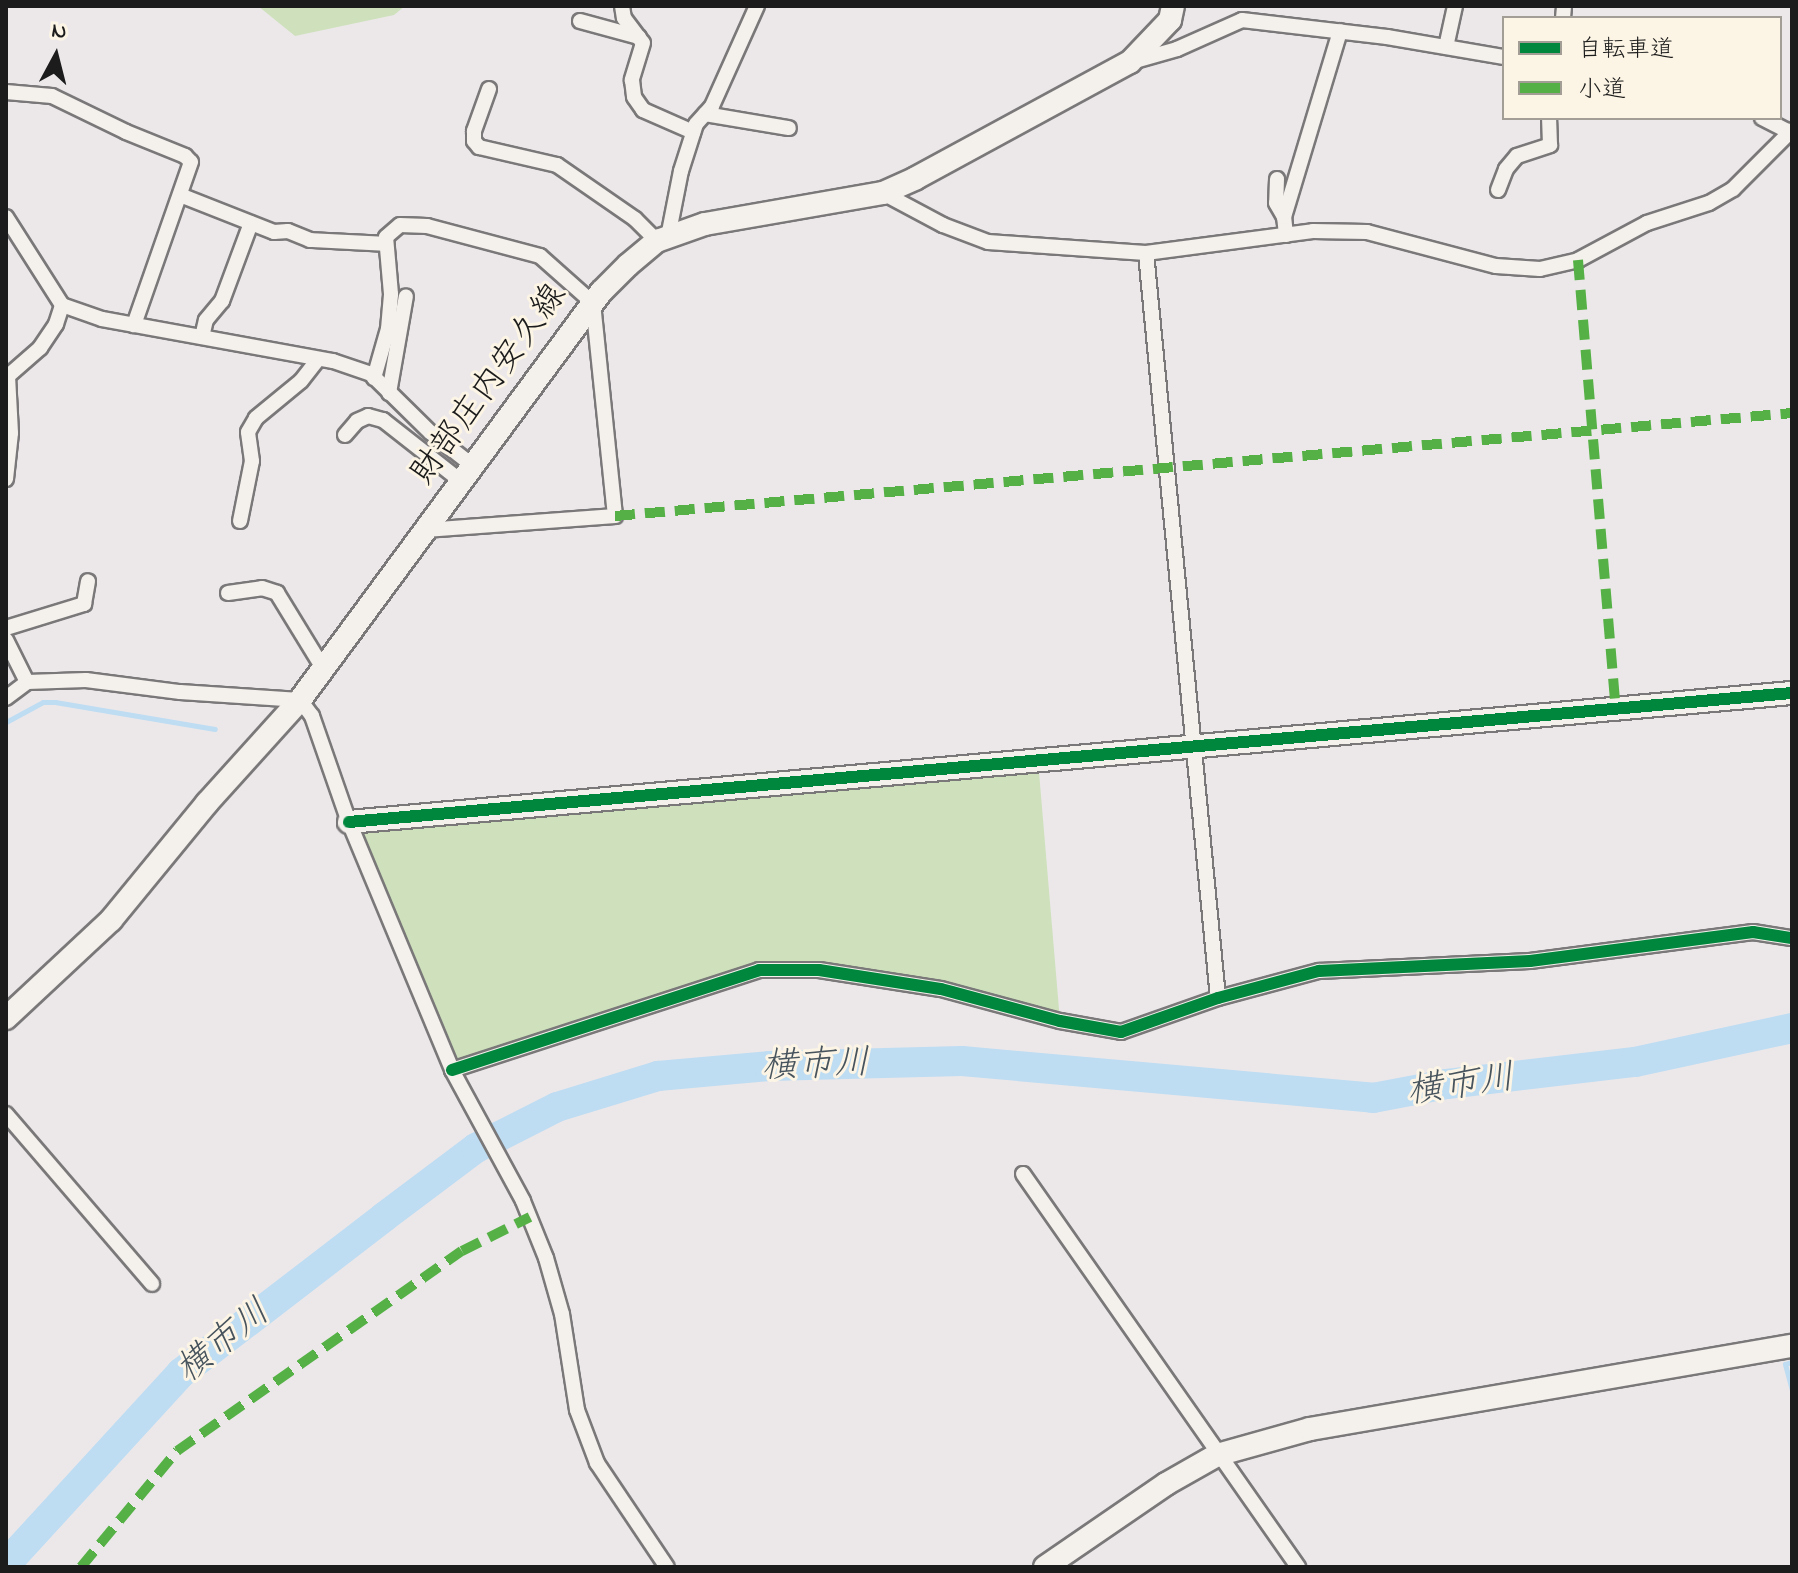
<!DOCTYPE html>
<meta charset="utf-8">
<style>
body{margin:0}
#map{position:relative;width:1798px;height:1573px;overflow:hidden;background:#ece8ea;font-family:"Indie Flower","Klee One",sans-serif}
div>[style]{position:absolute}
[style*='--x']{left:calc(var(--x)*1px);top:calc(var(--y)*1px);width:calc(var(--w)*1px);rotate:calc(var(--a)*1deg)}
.green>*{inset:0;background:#cee1bc}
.stream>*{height:5px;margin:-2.5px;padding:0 2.5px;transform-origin:2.5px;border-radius:2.5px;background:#bedcf2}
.river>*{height:30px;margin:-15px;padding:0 15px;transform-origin:15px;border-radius:15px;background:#bedcf2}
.roads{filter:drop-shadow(2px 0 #7a7879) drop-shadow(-2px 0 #7a7879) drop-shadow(0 2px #7a7879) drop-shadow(0 -2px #7a7879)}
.street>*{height:14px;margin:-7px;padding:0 7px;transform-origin:7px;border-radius:7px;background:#f4f0ec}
.secondary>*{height:22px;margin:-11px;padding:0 11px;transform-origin:11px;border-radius:11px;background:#f4f0ec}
.quiet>*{height:10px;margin-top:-5px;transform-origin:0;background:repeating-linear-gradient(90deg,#55b145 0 20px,transparent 0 30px)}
.cycleway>*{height:12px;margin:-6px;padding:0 6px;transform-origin:6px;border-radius:6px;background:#00873e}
span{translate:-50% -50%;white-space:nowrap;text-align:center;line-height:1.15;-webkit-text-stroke:6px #fcf5e5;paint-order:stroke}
.street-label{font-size:34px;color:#1c1c1c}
.water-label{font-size:36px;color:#47545d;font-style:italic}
.frame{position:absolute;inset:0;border:8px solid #1c1c1c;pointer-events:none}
.legend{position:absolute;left:1502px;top:16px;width:280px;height:104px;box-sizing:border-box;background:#fcf5e5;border:2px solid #a29e95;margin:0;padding:10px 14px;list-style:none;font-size:24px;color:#1c1c1c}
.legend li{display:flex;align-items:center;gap:16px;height:40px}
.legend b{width:40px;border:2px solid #a29e95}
.north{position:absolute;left:16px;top:16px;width:80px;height:80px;-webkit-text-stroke:6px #fcf5e5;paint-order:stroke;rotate:7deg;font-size:22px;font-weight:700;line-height:32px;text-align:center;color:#1c1c1c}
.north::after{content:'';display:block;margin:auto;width:28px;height:36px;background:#1c1c1c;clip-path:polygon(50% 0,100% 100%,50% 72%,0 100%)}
</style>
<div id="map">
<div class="green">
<div style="clip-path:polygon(258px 6px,405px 6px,394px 15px,295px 36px)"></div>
<div style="clip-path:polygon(1038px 760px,1060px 1021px,941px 989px,788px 968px,452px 1070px,349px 822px)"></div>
</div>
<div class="stream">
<div style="--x:6;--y:722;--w:42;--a:-28.4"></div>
<div style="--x:43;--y:702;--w:12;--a:0"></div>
<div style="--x:55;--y:702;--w:162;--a:9.6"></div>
<div style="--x:1792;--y:1362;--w:7;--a:164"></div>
<div style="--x:1785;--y:1364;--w:28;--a:75"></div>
</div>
<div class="river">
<div style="--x:6;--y:1564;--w:259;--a:-47.5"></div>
<div style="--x:181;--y:1373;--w:256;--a:-37.5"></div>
<div style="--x:384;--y:1217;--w:115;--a:-36.9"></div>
<div style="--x:476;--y:1148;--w:91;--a:-26.8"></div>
<div style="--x:557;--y:1107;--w:106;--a:-17.1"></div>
<div style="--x:658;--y:1076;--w:111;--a:-5.1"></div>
<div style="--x:769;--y:1066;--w:193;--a:-1.5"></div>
<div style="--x:962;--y:1061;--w:413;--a:5.1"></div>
<div style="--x:1373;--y:1098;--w:75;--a:-10.7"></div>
<div style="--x:1447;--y:1084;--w:189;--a:-6.7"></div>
<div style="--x:1635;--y:1062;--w:161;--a:-12.2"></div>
</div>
<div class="roads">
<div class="street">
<div style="--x:622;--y:6;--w:12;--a:81"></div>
<div style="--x:624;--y:18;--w:31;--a:53"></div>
<div style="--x:643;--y:43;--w:39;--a:107"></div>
<div style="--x:632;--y:80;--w:17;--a:83"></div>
<div style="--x:634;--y:97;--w:16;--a:55"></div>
<div style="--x:643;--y:110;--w:55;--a:23.7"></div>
<div style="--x:1563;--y:18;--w:12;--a:-85"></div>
<div style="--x:580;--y:21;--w:61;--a:15.2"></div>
<div style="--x:1446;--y:47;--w:42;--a:-77.6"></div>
<div style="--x:1135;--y:61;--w:44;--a:-15.9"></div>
<div style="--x:1177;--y:49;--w:71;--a:-24"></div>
<div style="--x:1242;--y:20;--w:146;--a:6.7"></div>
<div style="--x:1387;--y:37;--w:119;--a:9.7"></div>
<div style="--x:489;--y:89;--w:45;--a:109.7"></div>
<div style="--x:474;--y:131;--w:10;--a:90"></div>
<div style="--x:474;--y:141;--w:8;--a:50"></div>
<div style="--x:479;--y:147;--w:80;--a:13"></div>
<div style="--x:557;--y:165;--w:95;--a:34.7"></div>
<div style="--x:635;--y:219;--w:31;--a:45"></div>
<div style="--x:6;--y:92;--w:46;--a:5"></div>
<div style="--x:52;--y:96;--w:82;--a:25.9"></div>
<div style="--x:126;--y:132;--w:64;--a:22.1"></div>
<div style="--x:185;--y:156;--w:8;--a:45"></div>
<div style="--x:191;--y:162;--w:173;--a:109.3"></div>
<div style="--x:705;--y:114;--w:85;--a:9.5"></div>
<div style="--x:1762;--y:118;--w:31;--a:27"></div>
<div style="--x:1277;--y:179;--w:24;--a:92"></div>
<div style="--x:1276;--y:203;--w:16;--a:60"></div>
<div style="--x:1498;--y:190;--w:22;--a:-69"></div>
<div style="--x:1506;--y:169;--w:17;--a:-50"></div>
<div style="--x:1517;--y:156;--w:35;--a:-18"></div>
<div style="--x:1550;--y:145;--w:27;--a:-92"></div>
<div style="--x:883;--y:193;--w:68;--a:28.1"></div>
<div style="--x:943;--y:225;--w:48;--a:20.7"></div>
<div style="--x:988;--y:242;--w:158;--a:4"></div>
<div style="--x:1146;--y:253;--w:168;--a:-7.5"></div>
<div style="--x:1313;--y:231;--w:54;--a:1.1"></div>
<div style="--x:1367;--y:232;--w:133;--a:14.8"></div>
<div style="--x:1496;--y:266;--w:44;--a:3.9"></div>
<div style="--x:1540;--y:269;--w:39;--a:-13"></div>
<div style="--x:1578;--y:260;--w:78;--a:-28.2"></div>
<div style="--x:1647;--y:223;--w:65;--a:-17.9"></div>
<div style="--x:1709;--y:203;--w:28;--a:-30"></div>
<div style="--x:1733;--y:189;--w:83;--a:-45"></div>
<div style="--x:180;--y:195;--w:101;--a:21.5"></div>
<div style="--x:274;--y:232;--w:14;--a:-4"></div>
<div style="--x:288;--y:231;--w:24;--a:22"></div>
<div style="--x:310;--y:240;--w:76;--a:3"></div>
<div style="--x:6;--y:217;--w:104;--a:57.5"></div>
<div style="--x:62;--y:305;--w:42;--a:19.3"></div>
<div style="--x:102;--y:319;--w:235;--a:10.3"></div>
<div style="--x:333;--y:361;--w:40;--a:18.9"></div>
<div style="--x:371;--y:374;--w:83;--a:44.5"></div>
<div style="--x:430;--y:432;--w:55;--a:38.3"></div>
<div style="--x:1286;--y:235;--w:18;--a:-96"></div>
<div style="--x:1284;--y:217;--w:194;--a:-73.2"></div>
<div style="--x:668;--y:237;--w:67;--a:-78.9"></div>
<div style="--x:681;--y:171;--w:49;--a:-72.3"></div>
<div style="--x:696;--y:124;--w:24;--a:-48"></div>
<div style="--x:712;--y:106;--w:110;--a:-65.8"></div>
<div style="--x:1146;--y:253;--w:748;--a:84.48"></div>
<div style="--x:202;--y:337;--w:17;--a:-77"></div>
<div style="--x:206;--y:320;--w:25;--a:-50"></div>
<div style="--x:222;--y:301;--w:83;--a:-69.6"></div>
<div style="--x:374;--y:378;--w:51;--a:-74.1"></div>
<div style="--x:388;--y:329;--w:35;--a:-85"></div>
<div style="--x:391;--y:294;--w:57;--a:-95"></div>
<div style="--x:386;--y:237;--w:18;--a:-41"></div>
<div style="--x:400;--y:225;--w:27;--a:2"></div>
<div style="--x:427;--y:226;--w:117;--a:14.9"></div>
<div style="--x:540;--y:256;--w:71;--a:41.6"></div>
<div style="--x:593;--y:303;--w:214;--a:84.1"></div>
<div style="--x:615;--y:516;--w:190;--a:175.8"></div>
<div style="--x:389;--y:393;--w:98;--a:-80.1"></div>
<div style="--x:345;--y:435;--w:18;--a:-49"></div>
<div style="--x:357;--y:421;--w:12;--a:-24"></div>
<div style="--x:368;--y:416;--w:16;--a:15"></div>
<div style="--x:383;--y:420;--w:100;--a:38.1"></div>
<div style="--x:6;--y:479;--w:46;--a:-83.8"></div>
<div style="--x:11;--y:433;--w:57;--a:-93"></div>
<div style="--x:8;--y:376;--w:43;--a:-41.2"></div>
<div style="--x:40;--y:348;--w:29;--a:-56"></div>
<div style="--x:56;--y:324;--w:20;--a:-72"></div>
<div style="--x:240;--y:521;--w:61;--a:-78.7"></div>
<div style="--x:252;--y:461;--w:29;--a:-98"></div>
<div style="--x:248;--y:432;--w:16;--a:-60"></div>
<div style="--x:256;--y:418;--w:58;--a:-39.4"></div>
<div style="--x:301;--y:381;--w:28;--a:-52"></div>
<div style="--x:228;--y:593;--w:34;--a:-8"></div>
<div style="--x:262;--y:588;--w:16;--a:18"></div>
<div style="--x:277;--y:593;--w:88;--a:58.5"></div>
<div style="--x:6;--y:628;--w:82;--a:-17.1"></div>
<div style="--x:84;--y:604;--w:23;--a:-80"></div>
<div style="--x:6;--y:640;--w:47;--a:63.4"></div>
<div style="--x:6;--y:698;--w:26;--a:-37"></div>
<div style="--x:27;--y:682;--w:59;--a:-1.9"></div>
<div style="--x:86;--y:680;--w:95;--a:7.3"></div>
<div style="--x:180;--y:692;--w:120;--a:3.8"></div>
<div style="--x:300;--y:700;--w:20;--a:53"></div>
<div style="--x:312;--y:716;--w:112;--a:70.8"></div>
<div style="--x:349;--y:822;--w:269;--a:67.4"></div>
<div style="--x:452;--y:1070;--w:149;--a:61.5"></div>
<div style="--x:523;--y:1201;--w:61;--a:68"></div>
<div style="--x:546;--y:1258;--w:58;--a:74.1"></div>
<div style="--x:562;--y:1314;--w:97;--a:81.1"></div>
<div style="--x:577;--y:1410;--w:57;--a:69.3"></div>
<div style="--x:597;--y:1463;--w:125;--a:56.1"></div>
<div style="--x:452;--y:1070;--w:323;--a:-18"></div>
<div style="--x:759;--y:970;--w:60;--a:0"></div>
<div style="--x:819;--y:970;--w:123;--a:8.9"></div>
<div style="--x:941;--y:989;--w:123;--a:15.1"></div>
<div style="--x:1060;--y:1021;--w:62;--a:10.2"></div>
<div style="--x:1121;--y:1032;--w:103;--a:-19.3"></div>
<div style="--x:1218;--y:998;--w:105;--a:-15"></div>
<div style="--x:1319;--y:971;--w:211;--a:-2.7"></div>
<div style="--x:1530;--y:961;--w:225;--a:-7.4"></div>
<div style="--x:1753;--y:932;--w:39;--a:9"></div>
<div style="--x:6;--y:1114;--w:224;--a:49.3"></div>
<div style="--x:1023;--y:1174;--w:480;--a:55"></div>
</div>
<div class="secondary">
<div style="--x:349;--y:822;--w:1449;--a:-5.11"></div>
<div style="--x:6;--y:1018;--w:144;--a:-43"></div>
<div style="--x:111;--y:920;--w:151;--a:-50.6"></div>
<div style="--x:207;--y:803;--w:139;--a:-47.9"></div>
<div style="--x:300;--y:700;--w:507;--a:-53.58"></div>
<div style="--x:601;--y:292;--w:38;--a:-45"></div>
<div style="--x:628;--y:265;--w:38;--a:-40"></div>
<div style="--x:657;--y:241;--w:51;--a:-19.5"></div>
<div style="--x:705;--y:224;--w:181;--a:-9.9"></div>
<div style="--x:883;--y:193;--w:36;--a:-24"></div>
<div style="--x:916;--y:178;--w:243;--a:-28.5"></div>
<div style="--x:1130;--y:62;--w:58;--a:-46.4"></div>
<div style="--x:1170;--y:20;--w:14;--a:-78"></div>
<div style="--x:1045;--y:1567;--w:147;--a:-34.4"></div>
<div style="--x:1166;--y:1484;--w:59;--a:-29.6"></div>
<div style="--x:1217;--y:1455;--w:97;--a:-15.6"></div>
<div style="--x:1310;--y:1429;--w:489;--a:-9.8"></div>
</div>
</div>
<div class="quiet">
<div style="--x:1578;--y:260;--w:450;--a:85.2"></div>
<div style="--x:615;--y:516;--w:1181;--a:-5"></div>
<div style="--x:81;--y:1567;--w:151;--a:-50.4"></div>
<div style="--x:177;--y:1451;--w:348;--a:-35.1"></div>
<div style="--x:462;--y:1251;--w:76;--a:-26.6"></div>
</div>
<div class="cycleway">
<div style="--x:349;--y:822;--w:1449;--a:-5.11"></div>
<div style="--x:452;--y:1070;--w:323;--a:-18"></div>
<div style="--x:759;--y:970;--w:60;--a:0"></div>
<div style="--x:819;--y:970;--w:123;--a:8.9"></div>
<div style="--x:941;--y:989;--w:123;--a:15.1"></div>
<div style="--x:1060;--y:1021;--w:62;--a:10.2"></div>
<div style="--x:1121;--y:1032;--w:103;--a:-19.3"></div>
<div style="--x:1218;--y:998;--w:105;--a:-15"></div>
<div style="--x:1319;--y:971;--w:211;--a:-2.7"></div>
<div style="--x:1530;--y:961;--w:225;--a:-7.4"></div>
<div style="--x:1753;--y:932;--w:39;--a:9"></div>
</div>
<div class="street-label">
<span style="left:490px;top:385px;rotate:-54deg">財部庄内安久線</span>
</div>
<div class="water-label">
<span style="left:816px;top:1066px;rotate:-2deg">横市川</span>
<span style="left:1461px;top:1086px;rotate:-8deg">横市川</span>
<span style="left:224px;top:1342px;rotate:-39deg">横市川</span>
</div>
<div class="frame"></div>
<ul class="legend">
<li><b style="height:10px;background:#00873e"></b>自転車道</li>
<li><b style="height:10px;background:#55b145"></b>小道</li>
</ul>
<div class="north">N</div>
</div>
